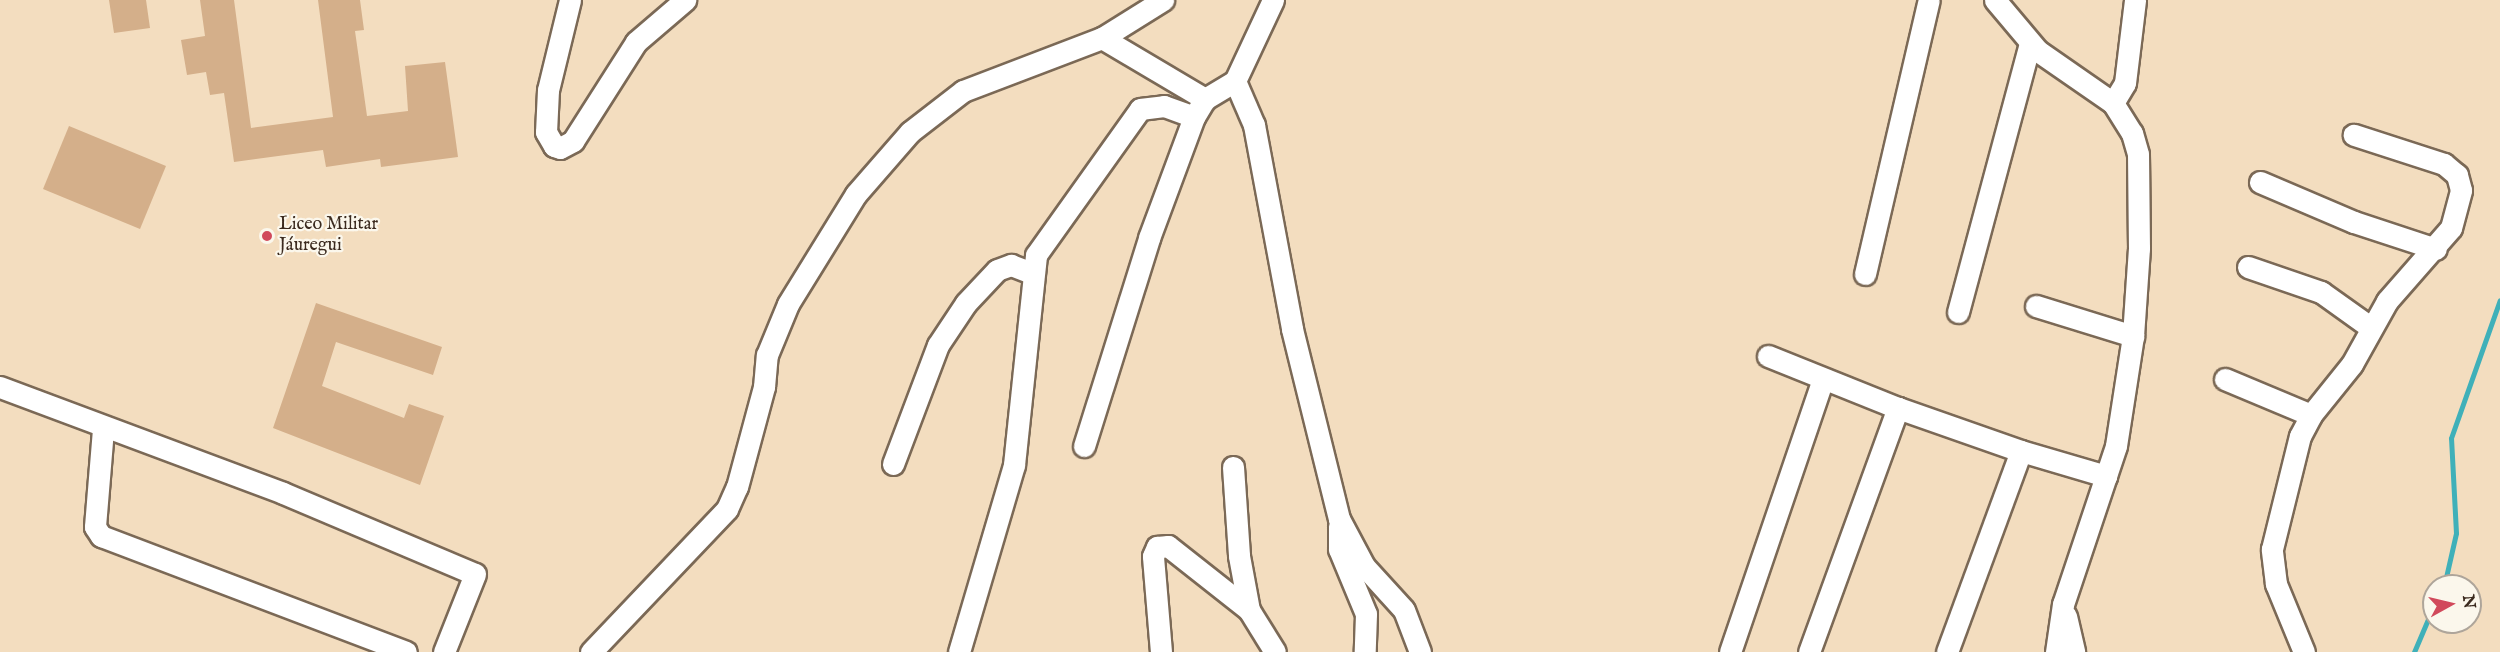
<!DOCTYPE html>
<meta charset="utf-8">
<style>
body{margin:0}
#map{position:relative;width:2500px;height:652px;overflow:hidden;background:#f3ddbf;font-family:"IM FELL English",serif}
div>[style]{position:absolute}
[style*='--x']{left:calc(var(--x)*1px);top:calc(var(--y)*1px);width:calc(var(--w)*1px);rotate:calc(var(--a)*1deg)}
.stream>*{height:5px;margin:-2.5px;padding:0 2.5px;transform-origin:2.5px;border-radius:2.5px;background:#3fb0b9}
.building>*{inset:0;background:#d4af8a}
.roads{filter:drop-shadow(2px 0 #7b6956) drop-shadow(-2px 0 #7b6956) drop-shadow(0 2px #7b6956) drop-shadow(0 -2px #7b6956)}
.minor>*{height:21px;margin:-10.5px;padding:0 10.5px;transform-origin:10.5px;border-radius:10.5px;background:#fff}
.dots>*{width:16px;height:16px;translate:-50% -50%;box-sizing:border-box;border:3px solid #fbf7ec;border-radius:50%}
span{translate:-50% -50%;white-space:nowrap;text-align:center;line-height:1.15;-webkit-text-stroke:4.5px #fbf7ec;paint-order:stroke}
.poi-label{font-size:18px;color:#3b2a1e}
.left{translate:0 -50%;text-align:left}
.north{position:absolute;left:2422px;top:574px;width:60px;height:60px;box-sizing:border-box;background:#fbf7ec;border:2px solid #aea59a;border-radius:50%;rotate:82deg;font-size:16px;font-weight:700;line-height:24px;text-align:center;color:#3b2a1e}
.north::after{content:'';display:block;margin:auto;width:21px;height:27px;background:#d1495b;clip-path:polygon(50% 0,100% 100%,50% 72%,0 100%)}
</style>
<div id="map">
<div class="stream">
<div style="--x:2444;--y:586;--w:54;--a:-77.2"></div>
<div style="--x:2456;--y:533;--w:95;--a:-93"></div>
<div style="--x:2451;--y:438;--w:146;--a:-70.5"></div>
<div style="--x:2414;--y:652;--w:51;--a:-66.9"></div>
</div>
<div class="building">
<div style="clip-path:polygon(109px 0,146px 0,150px 28px,114px 33px)"></div>
<div style="clip-path:polygon(200px 0,234px 0,251px 128px,333px 117px,318px 0,360px 0,364px 30px,355px 31px,367px 116px,408px 111px,405px 66px,445px 62px,458px 157px,381px 167px,380px 159px,326px 167px,323px 150px,234px 162px,224px 93px,210px 95px,206px 72px,187px 75px,181px 40px,205px 36px)"></div>
<div style="clip-path:polygon(69px 126px,166px 166px,140px 229px,43px 189px)"></div>
<div style="clip-path:polygon(316px 303px,442px 347px,433px 375px,336px 342px,322px 386px,404px 418px,409px 404px,444px 416px,420px 485px,273px 428px)"></div>
</div>
<div class="roads">
<div class="minor">
<div style="--x:570;--y:0;--w:93;--a:103.7"></div>
<div style="--x:548;--y:90;--w:42;--a:92.7"></div>
<div style="--x:546;--y:132;--w:16;--a:60"></div>
<div style="--x:554;--y:146;--w:6;--a:18"></div>
<div style="--x:560;--y:148;--w:15;--a:-28"></div>
<div style="--x:573;--y:141;--w:117;--a:-57.5"></div>
<div style="--x:636;--y:42;--w:65;--a:-40.6"></div>
<div style="--x:1273;--y:0;--w:89;--a:115.1"></div>
<div style="--x:1235;--y:81;--w:48;--a:66.6"></div>
<div style="--x:1254;--y:125;--w:208;--a:79.4"></div>
<div style="--x:1292;--y:329;--w:196;--a:76.1"></div>
<div style="--x:1339;--y:519;--w:53;--a:62"></div>
<div style="--x:1364;--y:566;--w:59;--a:47.7"></div>
<div style="--x:1404;--y:610;--w:45;--a:69.1"></div>
<div style="--x:1995;--y:0;--w:67;--a:49.9"></div>
<div style="--x:2038;--y:51;--w:91;--a:34.7"></div>
<div style="--x:2113;--y:103;--w:36;--a:58"></div>
<div style="--x:2132;--y:133;--w:22;--a:74"></div>
<div style="--x:2138;--y:154;--w:94;--a:89.4"></div>
<div style="--x:2139;--y:248;--w:88;--a:93.9"></div>
<div style="--x:2133;--y:336;--w:111;--a:98.8"></div>
<div style="--x:2116;--y:446;--w:167;--a:108.5"></div>
<div style="--x:2063;--y:604;--w:49;--a:98.3"></div>
<div style="--x:1102;--y:38;--w:120;--a:30.6"></div>
<div style="--x:2113;--y:103;--w:23;--a:-59"></div>
<div style="--x:2125;--y:83;--w:84;--a:-83.1"></div>
<div style="--x:2260;--y:182;--w:102;--a:23.1"></div>
<div style="--x:2354;--y:222;--w:86;--a:18.2"></div>
<div style="--x:2248;--y:267;--w:77;--a:18.9"></div>
<div style="--x:2321;--y:292;--w:60;--a:35.5"></div>
<div style="--x:1865;--y:274;--w:281;--a:-76.9"></div>
<div style="--x:2036;--y:306;--w:102;--a:17.2"></div>
<div style="--x:1958;--y:312;--w:278;--a:-75"></div>
<div style="--x:1768;--y:356;--w:140;--a:21.8"></div>
<div style="--x:1898;--y:408;--w:130;--a:19.3"></div>
<div style="--x:2021;--y:451;--w:89;--a:16.4"></div>
<div style="--x:2225;--y:379;--w:93;--a:22.7"></div>
<div style="--x:0;--y:387;--w:302;--a:20.5"></div>
<div style="--x:283;--y:493;--w:208;--a:22.9"></div>
<div style="--x:475;--y:574;--w:84;--a:111.7"></div>
<div style="--x:103;--y:429;--w:98;--a:94.7"></div>
<div style="--x:95;--y:527;--w:11;--a:56"></div>
<div style="--x:101;--y:536;--w:326;--a:20.8"></div>
<div style="--x:1084;--y:446;--w:218;--a:-72.6"></div>
<div style="--x:1149;--y:238;--w:129;--a:-69.6"></div>
<div style="--x:1194;--y:117;--w:21;--a:-59"></div>
<div style="--x:1205;--y:99;--w:35;--a:-31"></div>
<div style="--x:893;--y:464;--w:127;--a:-69.3"></div>
<div style="--x:938;--y:345;--w:50;--a:-56.3"></div>
<div style="--x:966;--y:303;--w:45;--a:-46.8"></div>
<div style="--x:997;--y:270;--w:15;--a:-20"></div>
<div style="--x:1011;--y:265;--w:22;--a:21"></div>
<div style="--x:1233;--y:467;--w:89;--a:86.1"></div>
<div style="--x:1239;--y:556;--w:55;--a:79.5"></div>
<div style="--x:1339;--y:526;--w:23;--a:90"></div>
<div style="--x:1339;--y:549;--w:70;--a:67.4"></div>
<div style="--x:1366;--y:614;--w:38;--a:92"></div>
<div style="--x:2066;--y:616;--w:37;--a:77"></div>
<div style="--x:591;--y:652;--w:197;--a:-46.4"></div>
<div style="--x:727;--y:509;--w:24;--a:-66"></div>
<div style="--x:737;--y:487;--w:104;--a:-74.9"></div>
<div style="--x:764;--y:387;--w:32;--a:-85"></div>
<div style="--x:767;--y:355;--w:55;--a:-67.6"></div>
<div style="--x:788;--y:304;--w:129;--a:-58.3"></div>
<div style="--x:856;--y:194;--w:82;--a:-48.9"></div>
<div style="--x:910;--y:132;--w:67;--a:-37.7"></div>
<div style="--x:963;--y:91;--w:149;--a:-20.9"></div>
<div style="--x:1102;--y:38;--w:72;--a:-31.9"></div>
<div style="--x:959;--y:652;--w:195;--a:-73.6"></div>
<div style="--x:1014;--y:465;--w:211;--a:-84"></div>
<div style="--x:1036;--y:255;--w:179;--a:-54.5"></div>
<div style="--x:1140;--y:109;--w:24;--a:-7"></div>
<div style="--x:1164;--y:106;--w:32;--a:20"></div>
<div style="--x:1161;--y:652;--w:96;--a:-94.8"></div>
<div style="--x:1153;--y:556;--w:10;--a:-66"></div>
<div style="--x:1157;--y:547;--w:11;--a:-5"></div>
<div style="--x:1168;--y:546;--w:103;--a:38.3"></div>
<div style="--x:1249;--y:610;--w:49;--a:58.2"></div>
<div style="--x:1730;--y:652;--w:288;--a:-71.2"></div>
<div style="--x:1809;--y:652;--w:260;--a:-70"></div>
<div style="--x:1947;--y:652;--w:214;--a:-69.8"></div>
<div style="--x:2304;--y:652;--w:74;--a:-112.4"></div>
<div style="--x:2276;--y:584;--w:35;--a:-97"></div>
<div style="--x:2272;--y:549;--w:116;--a:-76.1"></div>
<div style="--x:2300;--y:436;--w:24;--a:-62"></div>
<div style="--x:2311;--y:415;--w:65;--a:-51.2"></div>
<div style="--x:2352;--y:364;--w:72;--a:-60.9"></div>
<div style="--x:2387;--y:301;--w:97;--a:-48.8"></div>
<div style="--x:2451;--y:228;--w:39;--a:-75"></div>
<div style="--x:2461;--y:190;--w:16;--a:-105"></div>
<div style="--x:2457;--y:175;--w:17;--a:-140"></div>
<div style="--x:2444;--y:164;--w:95;--a:-162.1"></div>
</div>
</div>
<div class="dots">
<div style="left:267px;top:236px;background:#d1495b"></div>
</div>
<div class="poi-label">
<span class="left" style="left:279px;top:236px">Liceo Militar<br>Jáuregui</span>
</div>
<div class="north">N</div>
</div>
